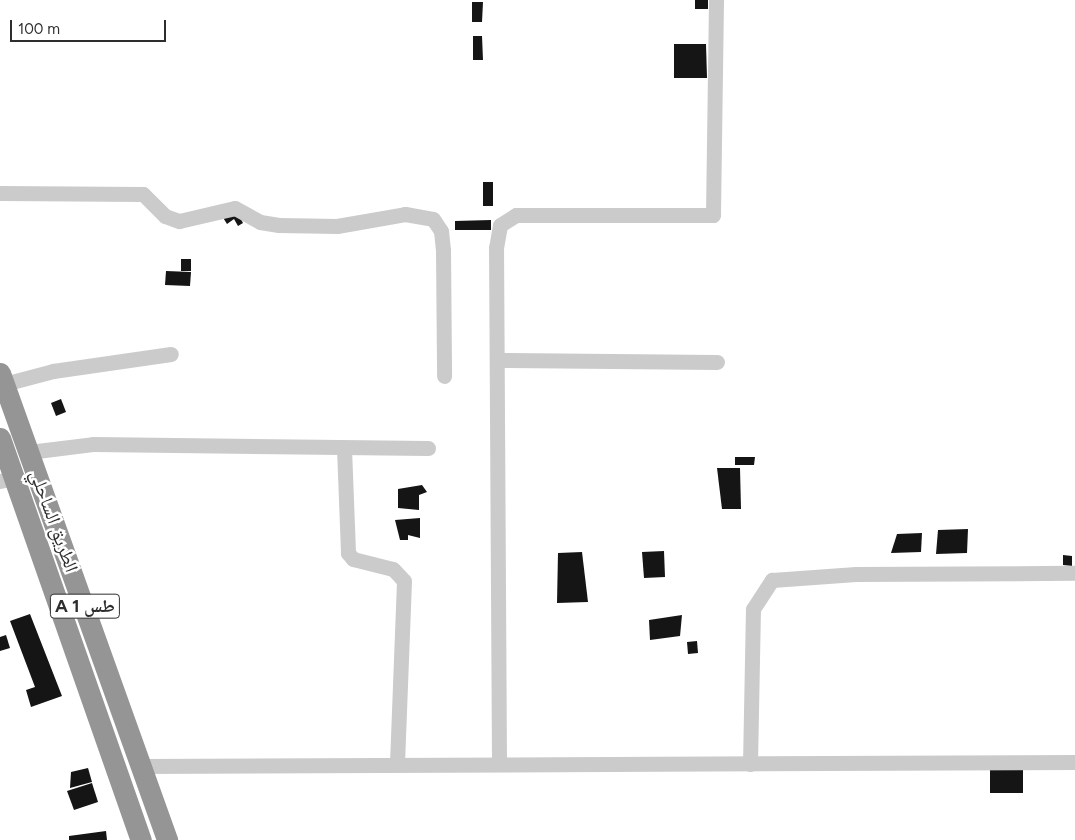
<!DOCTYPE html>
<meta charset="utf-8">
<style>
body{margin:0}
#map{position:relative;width:1075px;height:840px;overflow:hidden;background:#fff;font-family:Figtree,"Noto Naskh Arabic",sans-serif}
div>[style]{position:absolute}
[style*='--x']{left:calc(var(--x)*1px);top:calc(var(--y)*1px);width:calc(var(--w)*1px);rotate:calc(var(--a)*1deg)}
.building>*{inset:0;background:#151515}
.minor>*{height:15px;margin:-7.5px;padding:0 7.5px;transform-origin:7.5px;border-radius:7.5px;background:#cbcbcb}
.highway>*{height:21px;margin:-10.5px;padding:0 10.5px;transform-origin:10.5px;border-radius:10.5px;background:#959595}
span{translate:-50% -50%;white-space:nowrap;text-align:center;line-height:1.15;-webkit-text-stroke:5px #fff;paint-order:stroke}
.shield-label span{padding:1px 4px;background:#fff;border:1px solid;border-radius:4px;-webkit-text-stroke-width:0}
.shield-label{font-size:18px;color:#2e2e2e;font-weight:700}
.street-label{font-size:19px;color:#2e2e2e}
.scale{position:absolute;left:10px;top:20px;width:156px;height:22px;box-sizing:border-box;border:2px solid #2e2e2e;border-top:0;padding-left:6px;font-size:15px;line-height:18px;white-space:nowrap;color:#2e2e2e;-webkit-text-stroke:4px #fff;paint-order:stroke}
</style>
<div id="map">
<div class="building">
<div style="clip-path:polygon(695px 0,708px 0,708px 9px,695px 9px)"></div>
<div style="clip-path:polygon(472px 2px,483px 2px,482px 22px,472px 22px)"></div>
<div style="clip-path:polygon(473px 36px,482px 36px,483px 60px,473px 60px)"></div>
<div style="clip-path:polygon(674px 44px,706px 44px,707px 78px,674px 78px)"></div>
<div style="clip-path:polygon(483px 182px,493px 182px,493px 206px,483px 206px)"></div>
<div style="clip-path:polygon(235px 208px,243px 223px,238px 226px,234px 219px,227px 224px,222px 216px)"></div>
<div style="clip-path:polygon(491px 220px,491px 230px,455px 230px,455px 221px)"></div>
<div style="clip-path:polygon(181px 259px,191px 259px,191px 271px,181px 271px)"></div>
<div style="clip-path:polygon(166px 271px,191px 272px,190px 286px,165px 285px)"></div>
<div style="clip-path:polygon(61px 399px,66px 412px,56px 416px,51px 403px)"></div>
<div style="clip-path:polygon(735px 457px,755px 457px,754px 465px,735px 465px)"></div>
<div style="clip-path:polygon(717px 468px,740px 468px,741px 509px,722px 509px)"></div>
<div style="clip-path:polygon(422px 485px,427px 492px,419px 495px,419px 510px,398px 508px,398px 489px)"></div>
<div style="clip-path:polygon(420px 518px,420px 538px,408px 535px,408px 540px,400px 540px,395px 520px)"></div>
<div style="clip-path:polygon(968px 529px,967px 553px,936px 554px,938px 530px)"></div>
<div style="clip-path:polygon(922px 533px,921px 552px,891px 553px,897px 534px)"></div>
<div style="clip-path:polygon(664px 551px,665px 577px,644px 578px,642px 552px)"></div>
<div style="clip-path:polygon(582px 552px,588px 602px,557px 603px,558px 553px)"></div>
<div style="clip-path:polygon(1063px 555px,1072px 556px,1072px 566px,1063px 565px)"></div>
<div style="clip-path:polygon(30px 614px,62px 696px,31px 707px,26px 690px,35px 687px,10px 621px)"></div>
<div style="clip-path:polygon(682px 615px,680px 636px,650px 640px,649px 620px)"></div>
<div style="clip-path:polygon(6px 635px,10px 648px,0 651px,0 637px)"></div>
<div style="clip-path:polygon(697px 641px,698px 653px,688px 654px,687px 642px)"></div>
<div style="clip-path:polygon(990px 764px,1023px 764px,1023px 793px,990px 793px)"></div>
<div style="clip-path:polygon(88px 768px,92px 782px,70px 788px,71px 772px)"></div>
<div style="clip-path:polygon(92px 783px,98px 802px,74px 810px,67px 791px)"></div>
<div style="clip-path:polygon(106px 831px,107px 840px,69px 840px,69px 836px)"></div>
</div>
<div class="minor">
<div style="--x:0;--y:193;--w:143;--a:0.4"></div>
<div style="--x:143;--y:194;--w:31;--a:45"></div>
<div style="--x:165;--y:216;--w:15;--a:20"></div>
<div style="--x:179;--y:221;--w:57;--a:-13.1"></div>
<div style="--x:235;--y:208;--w:29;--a:29"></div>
<div style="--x:260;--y:222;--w:19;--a:9"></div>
<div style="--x:279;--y:225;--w:58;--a:1"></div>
<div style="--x:337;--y:226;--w:69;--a:-10"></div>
<div style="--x:405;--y:214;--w:28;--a:10"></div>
<div style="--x:433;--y:219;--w:14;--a:56"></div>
<div style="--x:441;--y:231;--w:19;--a:84"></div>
<div style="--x:443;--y:250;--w:126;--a:89.5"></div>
<div style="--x:499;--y:360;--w:218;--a:0.5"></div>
<div style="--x:4;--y:384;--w:51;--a:-14.9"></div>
<div style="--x:53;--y:371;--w:119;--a:-8.2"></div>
<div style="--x:344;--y:448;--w:105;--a:87.8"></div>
<div style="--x:348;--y:553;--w:8;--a:50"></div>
<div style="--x:353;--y:559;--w:41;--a:14"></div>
<div style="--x:393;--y:569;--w:16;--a:47"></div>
<div style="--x:404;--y:581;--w:184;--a:92.2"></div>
<div style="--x:29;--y:452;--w:64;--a:-7.1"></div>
<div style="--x:93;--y:444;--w:335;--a:0.7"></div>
<div style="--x:0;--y:481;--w:16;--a:-11"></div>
<div style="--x:499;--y:763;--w:515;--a:-90.33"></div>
<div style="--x:496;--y:248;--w:23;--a:-80"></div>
<div style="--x:500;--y:225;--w:19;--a:-32"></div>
<div style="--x:516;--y:215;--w:197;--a:0"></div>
<div style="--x:713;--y:215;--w:215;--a:-89.2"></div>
<div style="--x:750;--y:764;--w:155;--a:-88.9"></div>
<div style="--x:753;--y:609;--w:35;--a:-57"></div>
<div style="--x:772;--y:580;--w:84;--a:-4.1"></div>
<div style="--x:856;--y:574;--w:219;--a:-0.3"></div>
<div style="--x:142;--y:766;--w:933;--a:-0.25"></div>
</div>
<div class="highway">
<div style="--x:0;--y:373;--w:496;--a:70.3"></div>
<div style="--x:0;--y:438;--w:426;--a:70.7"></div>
</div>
<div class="shield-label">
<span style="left:85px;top:606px">A 1 طس</span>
</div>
<div class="street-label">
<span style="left:54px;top:521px;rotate:70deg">الطريق الساحلي</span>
</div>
<div class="scale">100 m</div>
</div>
